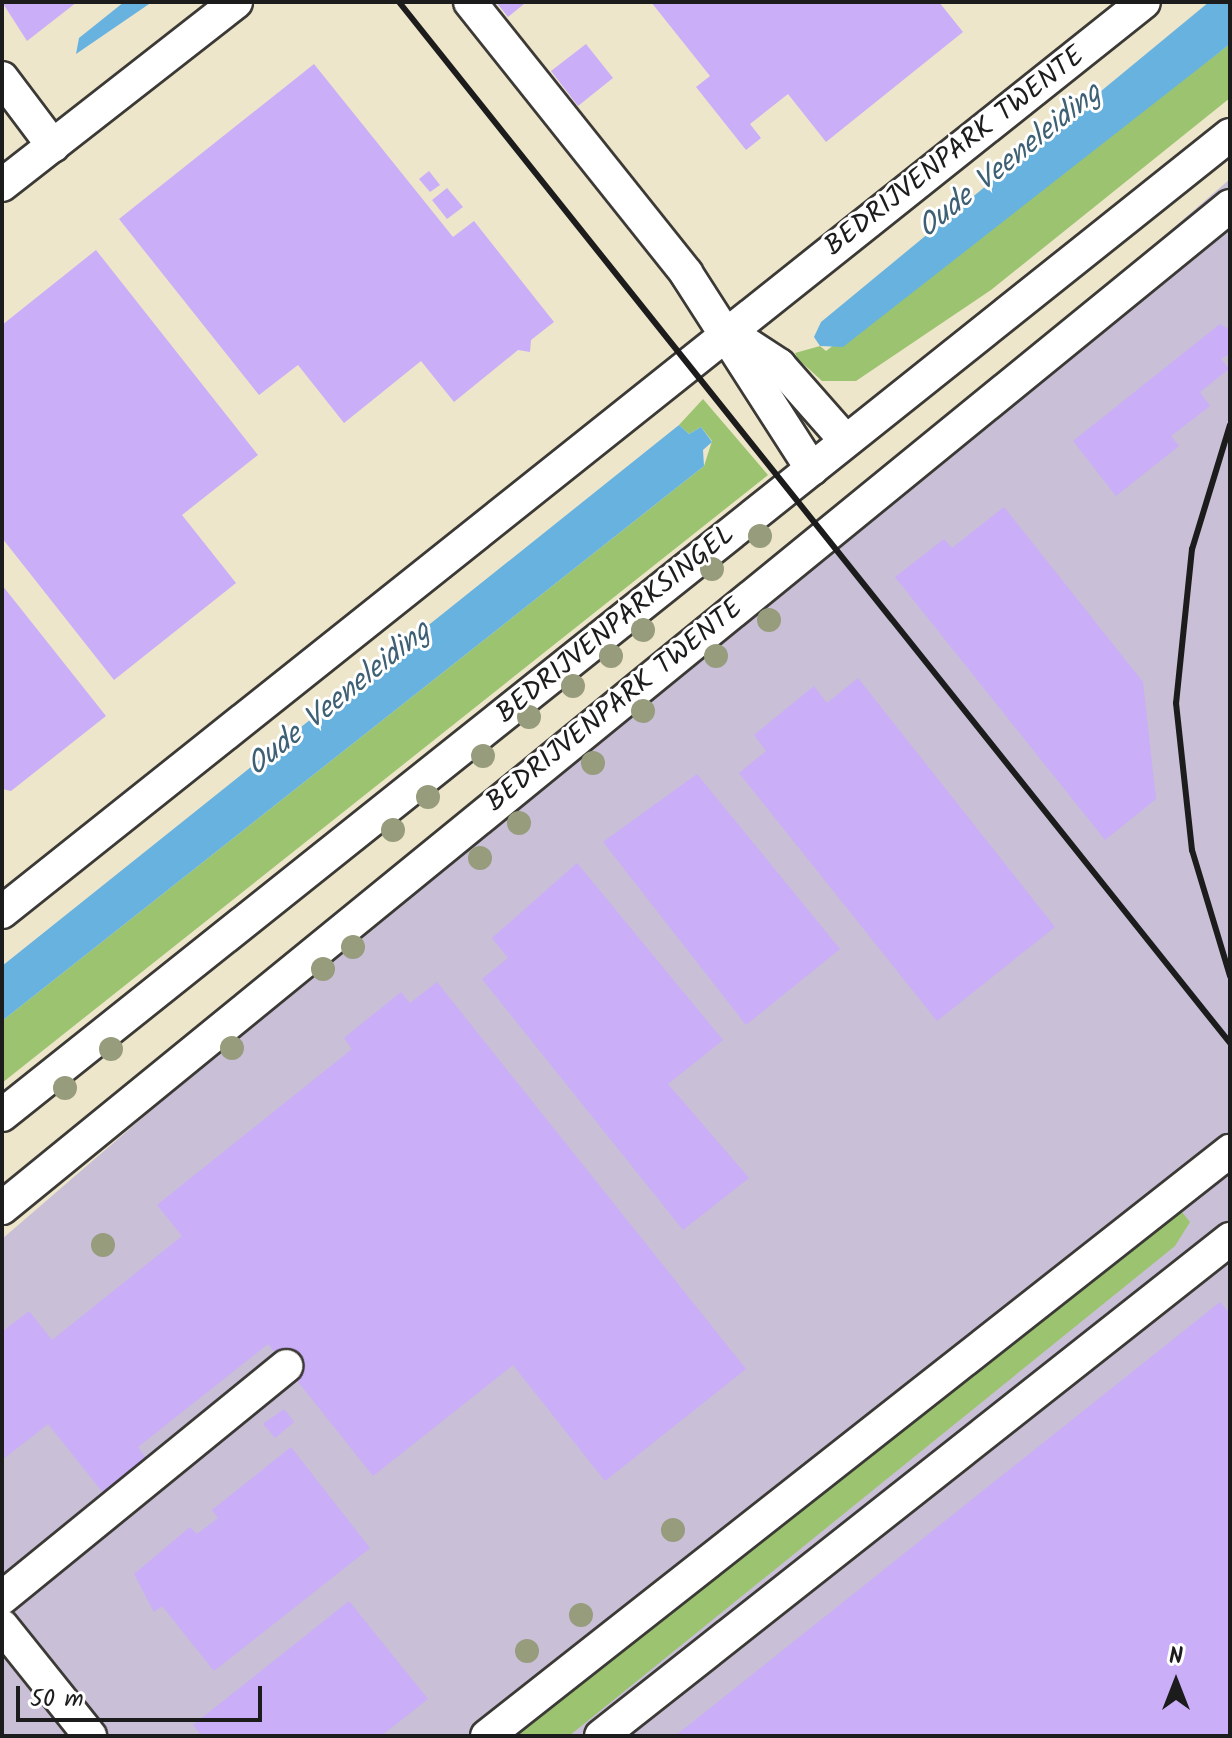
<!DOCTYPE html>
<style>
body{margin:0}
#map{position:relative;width:1232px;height:1738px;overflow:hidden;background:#eee6cb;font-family:Kalam,sans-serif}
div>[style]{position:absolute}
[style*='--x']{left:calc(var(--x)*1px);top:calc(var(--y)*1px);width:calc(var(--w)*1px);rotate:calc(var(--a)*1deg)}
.industrial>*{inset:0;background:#c9bfd7}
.green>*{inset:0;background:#9cc470}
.water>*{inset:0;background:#68b2e0}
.building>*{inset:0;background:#caaef8}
.roads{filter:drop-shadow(2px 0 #3c3a36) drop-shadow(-2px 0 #3c3a36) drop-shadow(0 2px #3c3a36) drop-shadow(0 -2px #3c3a36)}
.minor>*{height:32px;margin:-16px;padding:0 16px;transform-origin:16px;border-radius:16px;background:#fff}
.rail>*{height:6px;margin:-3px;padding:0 3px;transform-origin:3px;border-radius:3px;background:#1c1c1c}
.trees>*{width:24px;height:24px;margin:-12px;border-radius:50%;background:#979c7d}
span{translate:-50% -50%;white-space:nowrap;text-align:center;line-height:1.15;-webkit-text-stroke:6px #fff;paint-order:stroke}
.street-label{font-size:28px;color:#1c1c1c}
.water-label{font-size:30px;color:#3e6074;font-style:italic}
.frame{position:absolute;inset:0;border:4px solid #1c1c1c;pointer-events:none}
.north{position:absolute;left:1136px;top:1642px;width:80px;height:80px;-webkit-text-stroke:6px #fff;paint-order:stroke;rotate:0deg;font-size:22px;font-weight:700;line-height:32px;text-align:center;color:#1c1c1c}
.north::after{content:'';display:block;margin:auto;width:28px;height:36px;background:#1c1c1c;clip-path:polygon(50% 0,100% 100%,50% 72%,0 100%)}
.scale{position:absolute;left:16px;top:1686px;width:246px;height:36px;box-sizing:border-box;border:4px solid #1c1c1c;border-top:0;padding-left:10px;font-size:24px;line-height:28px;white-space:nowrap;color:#1c1c1c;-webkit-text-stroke:6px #fff;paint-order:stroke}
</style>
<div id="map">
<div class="industrial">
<div style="clip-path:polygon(1230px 179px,1230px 1736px,2px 1736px,2px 1239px)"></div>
</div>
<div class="green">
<div style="clip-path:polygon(1230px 44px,1230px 98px,991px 290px,856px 381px,822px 381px,798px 359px,795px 353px,820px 346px,826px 351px)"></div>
<div style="clip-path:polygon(703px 399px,768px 475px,2px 1083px,2px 1021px,704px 466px,712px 441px,701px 427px,689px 434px,679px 425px)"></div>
<div style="clip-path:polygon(1178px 1207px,1190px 1222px,1175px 1246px,569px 1736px,512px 1736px)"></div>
</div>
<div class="water">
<div style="clip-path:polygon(124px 2px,152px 2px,76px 54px,79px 38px)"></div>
<div style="clip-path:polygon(1209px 2px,1230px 2px,1230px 44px,843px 347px,820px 346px,814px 337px,821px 322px)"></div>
<div style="clip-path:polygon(679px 425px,689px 434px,701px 427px,712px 442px,703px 450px,704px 466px,2px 1021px,2px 966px)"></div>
</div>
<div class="building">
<div style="clip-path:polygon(2px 2px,77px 2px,27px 41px)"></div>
<div style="clip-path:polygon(496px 2px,523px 2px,524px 4px,508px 17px)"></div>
<div style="clip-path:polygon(651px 2px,939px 2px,963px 32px,826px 142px,788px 94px,750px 124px,761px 138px,746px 150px,696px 87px,710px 76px)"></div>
<div style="clip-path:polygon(586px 44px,613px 78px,578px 106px,551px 71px)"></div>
<div style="clip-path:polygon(314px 64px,453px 237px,474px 221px,554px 322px,531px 340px,530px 352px,518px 350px,454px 402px,421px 361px,344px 423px,298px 365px,259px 395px,119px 219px)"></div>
<div style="clip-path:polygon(429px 171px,440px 185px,430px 192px,419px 179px)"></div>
<div style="clip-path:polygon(447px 188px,463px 207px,447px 219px,432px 200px)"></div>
<div style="clip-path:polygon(96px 250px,258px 455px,182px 515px,236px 583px,114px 680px,2px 538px,2px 325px)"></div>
<div style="clip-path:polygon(1220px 324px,1230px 330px,1230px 353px,1221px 359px,1229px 369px,1200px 392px,1210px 406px,1171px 436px,1179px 446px,1116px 496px,1073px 441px)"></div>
<div style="clip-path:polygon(1004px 507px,1143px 682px,1156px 799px,1105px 840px,895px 577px,944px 539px,952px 548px)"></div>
<div style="clip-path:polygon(2px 585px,106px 716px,11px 791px,2px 789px)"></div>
<div style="clip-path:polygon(858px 678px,1055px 927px,937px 1021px,739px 773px,766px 751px,754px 735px,814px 686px,827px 703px)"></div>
<div style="clip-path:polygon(697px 774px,840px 949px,746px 1025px,603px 842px)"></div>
<div style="clip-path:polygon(577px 863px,723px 1040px,668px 1084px,749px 1178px,683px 1230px,482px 979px,508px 958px,492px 938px)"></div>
<div style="clip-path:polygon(437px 982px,746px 1369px,605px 1481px,513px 1365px,373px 1476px,268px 1344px,138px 1447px,148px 1461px,105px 1495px,48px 1424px,2px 1460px,2px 1332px,29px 1311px,52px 1340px,182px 1236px,157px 1205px,352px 1049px,344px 1038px,401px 992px,410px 1003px)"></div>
<div style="clip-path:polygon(1220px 1302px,1230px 1314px,1230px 1736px,675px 1736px)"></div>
<div style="clip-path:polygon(284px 1409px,294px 1422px,275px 1438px,263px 1424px)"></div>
<div style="clip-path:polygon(291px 1447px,370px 1548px,214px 1671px,162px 1606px,154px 1612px,134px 1574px,190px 1527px,197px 1534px,218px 1518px,212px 1510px)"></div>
<div style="clip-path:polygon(349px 1601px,428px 1699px,381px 1736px,202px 1736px,193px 1725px)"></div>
</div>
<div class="roads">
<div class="minor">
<div style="--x:470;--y:2;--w:347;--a:51.4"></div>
<div style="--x:686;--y:273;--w:233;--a:57.3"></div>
<div style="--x:2;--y:78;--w:85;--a:53.1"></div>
<div style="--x:2;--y:185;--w:297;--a:-38"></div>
<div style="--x:730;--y:333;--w:59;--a:33.1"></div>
<div style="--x:779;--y:365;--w:101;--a:48.6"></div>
<div style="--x:2;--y:912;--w:1460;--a:-38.55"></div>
<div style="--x:2;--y:1115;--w:1571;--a:-38.59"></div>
<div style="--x:2;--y:1208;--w:1585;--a:-39.21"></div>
<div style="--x:2;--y:1598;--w:367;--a:-39.2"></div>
<div style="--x:2;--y:1626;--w:141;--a:51.3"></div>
<div style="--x:487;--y:1736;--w:946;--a:-38.22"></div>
<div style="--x:601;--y:1736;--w:802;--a:-38.31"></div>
</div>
</div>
<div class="rail">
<div style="--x:399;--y:2;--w:1332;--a:51.4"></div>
<div style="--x:1230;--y:425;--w:130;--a:107"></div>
<div style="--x:1192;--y:549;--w:155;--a:95.9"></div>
<div style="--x:1176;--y:703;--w:148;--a:83.8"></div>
<div style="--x:1192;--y:850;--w:132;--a:73.2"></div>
</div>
<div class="trees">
<div style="left:760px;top:536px"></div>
<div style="left:712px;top:569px"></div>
<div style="left:769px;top:620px"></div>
<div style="left:643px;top:630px"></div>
<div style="left:611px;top:656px"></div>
<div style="left:716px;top:656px"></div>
<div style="left:573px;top:686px"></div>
<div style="left:643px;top:711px"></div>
<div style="left:529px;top:717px"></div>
<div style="left:483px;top:756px"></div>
<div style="left:593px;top:763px"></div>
<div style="left:428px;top:797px"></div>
<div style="left:519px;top:823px"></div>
<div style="left:393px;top:830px"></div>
<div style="left:480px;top:858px"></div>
<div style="left:353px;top:947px"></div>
<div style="left:323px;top:969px"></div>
<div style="left:232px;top:1048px"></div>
<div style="left:111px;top:1049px"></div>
<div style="left:65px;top:1088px"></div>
<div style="left:103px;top:1245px"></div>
<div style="left:673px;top:1530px"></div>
<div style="left:581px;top:1615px"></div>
<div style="left:527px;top:1651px"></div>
</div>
<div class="street-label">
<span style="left:955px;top:152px;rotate:-38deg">BEDRIJVENPARK TWENTE</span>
<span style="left:616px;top:625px;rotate:-39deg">BEDRIJVENPARKSINGEL</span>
<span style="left:615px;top:706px;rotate:-39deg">BEDRIJVENPARK TWENTE</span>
</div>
<div class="water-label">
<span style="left:1010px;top:161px;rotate:-39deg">Oude Veeneleiding</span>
<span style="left:339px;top:699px;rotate:-39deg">Oude Veeneleiding</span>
</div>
<div class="frame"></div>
<div class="north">N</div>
<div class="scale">50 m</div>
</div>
